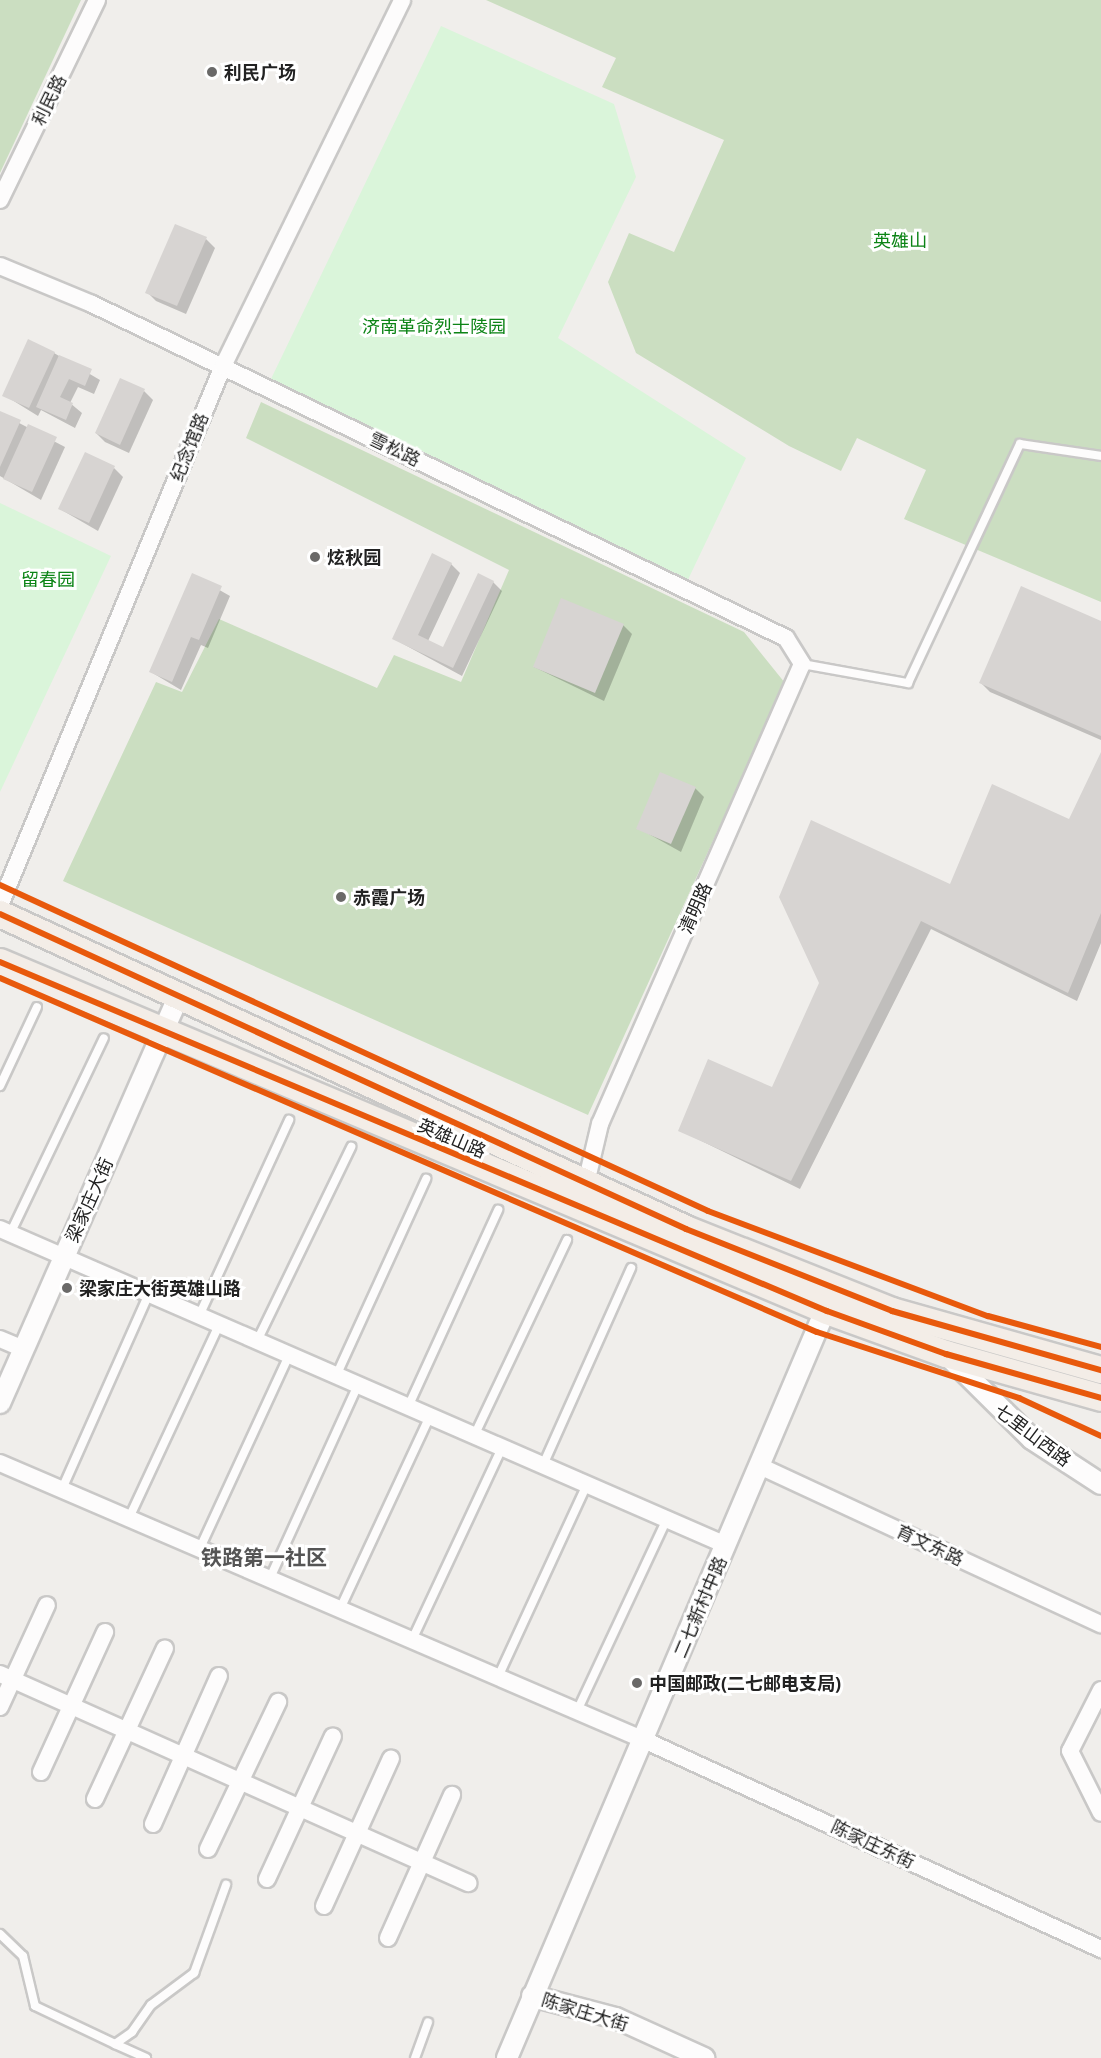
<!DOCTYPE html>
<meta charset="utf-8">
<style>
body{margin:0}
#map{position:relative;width:1101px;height:2058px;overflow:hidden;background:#f0eeeb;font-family:"Noto Sans","Noto Sans SC",sans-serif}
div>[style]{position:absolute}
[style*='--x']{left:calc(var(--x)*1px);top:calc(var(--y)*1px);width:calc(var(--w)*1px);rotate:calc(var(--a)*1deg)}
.forest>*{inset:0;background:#cbdec1}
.park>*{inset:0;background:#daf5da}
.shadow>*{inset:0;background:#0003}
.building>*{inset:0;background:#d7d4d2}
.roads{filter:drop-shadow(2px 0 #c9c8c7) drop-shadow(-2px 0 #c9c8c7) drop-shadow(0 2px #c9c8c7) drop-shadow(0 -2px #c9c8c7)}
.service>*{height:8px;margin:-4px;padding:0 4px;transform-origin:4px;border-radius:4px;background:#fdfcfc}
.minor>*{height:16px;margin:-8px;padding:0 8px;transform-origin:8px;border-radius:8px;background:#fdfcfc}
.tertiary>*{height:20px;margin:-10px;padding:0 10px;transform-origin:10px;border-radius:10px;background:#fdfcfc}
.primary>*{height:26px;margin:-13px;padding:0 13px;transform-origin:13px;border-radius:13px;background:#f3ede7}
.cycleway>*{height:6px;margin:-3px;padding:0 3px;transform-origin:3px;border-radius:3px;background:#e8590c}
.dots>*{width:16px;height:16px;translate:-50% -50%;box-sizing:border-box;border:3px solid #fff;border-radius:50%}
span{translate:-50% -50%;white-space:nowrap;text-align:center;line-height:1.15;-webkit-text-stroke:6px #fff;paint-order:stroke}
.poi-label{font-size:18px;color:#222;font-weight:700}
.left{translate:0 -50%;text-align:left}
.street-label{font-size:18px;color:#222}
.park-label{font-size:18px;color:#0c8416}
.quarter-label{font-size:21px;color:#555;font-weight:700}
</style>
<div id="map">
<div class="forest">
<div style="clip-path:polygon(0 0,81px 0,0 173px)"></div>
<div style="clip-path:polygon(486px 0,1101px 0,1101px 602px,904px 519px,926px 470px,857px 438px,841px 471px,789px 446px,636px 353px,608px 282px,629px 233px,674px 252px,724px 140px,602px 87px,616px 58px)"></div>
<div style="clip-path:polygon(261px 402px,744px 632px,785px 683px,588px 1115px,63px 881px,156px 682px,182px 692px,219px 619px,377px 688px,394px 655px,461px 682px,509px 570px,246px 438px)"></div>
</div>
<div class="park">
<div style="clip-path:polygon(441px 26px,614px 104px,636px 177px,558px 338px,746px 458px,684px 588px,270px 381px)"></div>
<div style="clip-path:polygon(0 503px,111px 556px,0 792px)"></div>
</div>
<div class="shadow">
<div style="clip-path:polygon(206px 239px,215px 248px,186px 314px,156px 301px,147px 292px)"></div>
<div style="clip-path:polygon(54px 353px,100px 380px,94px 394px,78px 387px,70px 403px,82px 413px,75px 428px,41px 410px,38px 416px,4px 395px)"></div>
<div style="clip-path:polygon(144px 391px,153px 400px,129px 453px,105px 442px,96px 433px)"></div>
<div style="clip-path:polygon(0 413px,65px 447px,41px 500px,0 476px)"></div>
<div style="clip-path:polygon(114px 468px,123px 477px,98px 531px,60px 509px)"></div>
<div style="clip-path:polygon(451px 564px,460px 573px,428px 641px,444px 649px,493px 582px,502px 591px,462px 676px,394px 639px)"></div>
<div style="clip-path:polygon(193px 575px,230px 596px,208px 648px,201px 645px,181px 690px,151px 672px)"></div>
<div style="clip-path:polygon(1101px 622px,1101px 740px,990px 692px,981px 683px)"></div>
<div style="clip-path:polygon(623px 625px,632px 634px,604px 701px,534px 667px)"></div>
<div style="clip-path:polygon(1101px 756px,1101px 943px,1077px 1001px,931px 929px,800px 1189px,679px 1130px,773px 1088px,951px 886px,1070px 821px)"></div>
<div style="clip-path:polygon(695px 788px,704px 797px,681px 852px,638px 828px)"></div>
</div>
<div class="building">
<div style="clip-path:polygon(175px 224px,207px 237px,177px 306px,145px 293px)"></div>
<div style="clip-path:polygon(28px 339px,55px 352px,29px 408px,2px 396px)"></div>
<div style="clip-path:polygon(59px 355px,92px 369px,85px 386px,69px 379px,60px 397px,73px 403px,66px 420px,36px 407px)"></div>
<div style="clip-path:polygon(120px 378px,145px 389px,120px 445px,95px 433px)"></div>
<div style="clip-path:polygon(0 411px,21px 420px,0 467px)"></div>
<div style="clip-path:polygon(28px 424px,57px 437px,32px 492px,3px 479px)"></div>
<div style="clip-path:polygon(85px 452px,115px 466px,89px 523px,58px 509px)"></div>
<div style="clip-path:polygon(432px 553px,452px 563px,418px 635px,443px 647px,478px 573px,494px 581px,453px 668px,392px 639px)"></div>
<div style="clip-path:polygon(192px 573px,222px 586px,199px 640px,191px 637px,172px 682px,149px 672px)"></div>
<div style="clip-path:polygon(1021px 586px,1101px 621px,1101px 736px,979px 683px)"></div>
<div style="clip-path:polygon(561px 598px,624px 624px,595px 693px,533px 667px)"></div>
<div style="clip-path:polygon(1101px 752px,1101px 913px,1068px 993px,921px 921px,791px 1181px,678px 1131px,708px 1059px,772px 1087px,819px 983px,779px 897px,811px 820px,950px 884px,992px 784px,1069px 819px)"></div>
<div style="clip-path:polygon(660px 772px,696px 787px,671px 844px,636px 829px)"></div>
</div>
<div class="roads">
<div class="service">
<div style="--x:802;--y:664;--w:108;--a:10.2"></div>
<div style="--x:908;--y:683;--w:264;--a:-64.9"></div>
<div style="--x:1020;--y:444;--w:82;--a:8.4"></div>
<div style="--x:0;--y:1086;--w:87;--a:-64.9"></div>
<div style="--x:10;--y:1234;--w:217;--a:-64.4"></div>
<div style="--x:199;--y:1316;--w:216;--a:-65.3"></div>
<div style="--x:257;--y:1341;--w:216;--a:-64.1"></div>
<div style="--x:336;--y:1376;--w:217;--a:-65.4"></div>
<div style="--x:408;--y:1407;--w:217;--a:-65.4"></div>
<div style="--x:474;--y:1436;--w:217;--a:-64.6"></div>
<div style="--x:543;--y:1465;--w:216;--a:-65.9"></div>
<div style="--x:62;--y:1489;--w:214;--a:-66"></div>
<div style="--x:129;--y:1518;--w:213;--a:-65"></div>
<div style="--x:200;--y:1548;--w:213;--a:-65.2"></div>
<div style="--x:270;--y:1578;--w:212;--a:-65.5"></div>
<div style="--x:340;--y:1609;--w:213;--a:-65"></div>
<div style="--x:412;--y:1640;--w:212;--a:-64.9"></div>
<div style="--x:498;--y:1677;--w:213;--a:-65.2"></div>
<div style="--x:577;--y:1711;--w:212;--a:-64.9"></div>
<div style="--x:0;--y:1934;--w:32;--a:44"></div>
<div style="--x:23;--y:1956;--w:51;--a:76.5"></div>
<div style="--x:35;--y:2006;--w:89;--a:25.4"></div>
<div style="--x:115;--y:2044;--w:21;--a:-35"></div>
<div style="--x:132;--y:2032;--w:33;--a:-55"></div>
<div style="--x:151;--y:2005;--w:54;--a:-36.7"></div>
<div style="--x:194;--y:1973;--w:94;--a:-70"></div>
<div style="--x:115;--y:2044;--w:34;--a:24"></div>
<div style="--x:415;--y:2058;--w:38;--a:-70"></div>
</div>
<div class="minor">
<div style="--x:0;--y:200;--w:222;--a:-64.1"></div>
<div style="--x:0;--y:266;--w:100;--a:22.4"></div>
<div style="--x:92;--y:304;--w:770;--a:25.7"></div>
<div style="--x:786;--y:638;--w:31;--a:58"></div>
<div style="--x:802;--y:664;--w:502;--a:113.71"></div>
<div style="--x:600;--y:1124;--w:61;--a:103.3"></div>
<div style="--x:0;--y:905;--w:583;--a:-67.52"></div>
<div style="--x:223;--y:366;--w:407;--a:-63.9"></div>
<div style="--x:0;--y:1229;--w:792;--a:23.52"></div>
<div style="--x:0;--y:1339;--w:26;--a:23"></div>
<div style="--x:0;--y:1463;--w:701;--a:23.27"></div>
<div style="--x:644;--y:1740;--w:503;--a:24.58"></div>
<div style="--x:760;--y:1466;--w:376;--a:24.9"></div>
<div style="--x:0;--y:1674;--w:513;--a:24.06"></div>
<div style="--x:1101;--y:1690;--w:68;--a:116.9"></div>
<div style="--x:1070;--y:1751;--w:69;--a:63.4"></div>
<div style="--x:0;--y:1707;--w:112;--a:-65.3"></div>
<div style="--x:41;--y:1772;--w:154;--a:-65.4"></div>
<div style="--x:95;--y:1799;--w:166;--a:-65.1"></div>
<div style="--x:153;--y:1824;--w:162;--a:-66"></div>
<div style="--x:208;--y:1849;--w:163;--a:-64.5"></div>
<div style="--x:267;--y:1879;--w:157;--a:-65.2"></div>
<div style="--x:324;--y:1906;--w:162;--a:-65.6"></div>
<div style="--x:388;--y:1938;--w:157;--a:-65.9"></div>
</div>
<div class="tertiary">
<div style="--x:946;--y:1354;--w:121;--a:44.7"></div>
<div style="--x:1032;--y:1439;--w:82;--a:33.1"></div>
<div style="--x:0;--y:1403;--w:445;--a:-66.3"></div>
<div style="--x:532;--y:1996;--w:87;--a:14.7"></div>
<div style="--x:616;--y:2018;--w:97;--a:24.4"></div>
<div style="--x:507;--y:2058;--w:825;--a:-66.95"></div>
</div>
<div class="primary">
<div style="--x:0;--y:914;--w:755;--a:24.66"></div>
<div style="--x:686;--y:1229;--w:222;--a:21.7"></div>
<div style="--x:892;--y:1311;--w:217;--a:15.8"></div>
<div style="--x:0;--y:962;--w:898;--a:22.88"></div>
<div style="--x:827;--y:1311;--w:127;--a:19.9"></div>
<div style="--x:946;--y:1354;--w:161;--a:15.8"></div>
</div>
</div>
<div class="cycleway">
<div style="--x:0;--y:885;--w:779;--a:24.72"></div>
<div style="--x:708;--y:1211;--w:299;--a:20.6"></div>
<div style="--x:988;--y:1316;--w:117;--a:15.3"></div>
<div style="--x:0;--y:914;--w:755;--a:24.66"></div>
<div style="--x:686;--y:1229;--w:222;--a:21.7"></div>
<div style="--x:892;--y:1311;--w:217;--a:15.8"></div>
<div style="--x:0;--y:962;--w:898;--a:22.88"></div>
<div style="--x:827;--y:1311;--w:127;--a:19.9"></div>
<div style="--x:946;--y:1354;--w:161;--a:15.8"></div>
<div style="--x:0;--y:978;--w:890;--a:23.43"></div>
<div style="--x:817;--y:1332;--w:213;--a:18.1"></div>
<div style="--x:1019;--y:1398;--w:90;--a:24.9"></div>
</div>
<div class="dots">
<div style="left:212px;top:72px;background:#6a6968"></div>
<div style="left:315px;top:557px;background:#6a6968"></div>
<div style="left:341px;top:897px;background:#6a6968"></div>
<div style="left:67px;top:1288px;background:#6a6968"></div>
<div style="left:637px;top:1683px;background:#6a6968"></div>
</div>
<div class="poi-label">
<span class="left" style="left:224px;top:72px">利民广场</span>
<span class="left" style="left:327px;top:557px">炫秋园</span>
<span class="left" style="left:353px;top:897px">赤霞广场</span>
<span class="left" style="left:79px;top:1288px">梁家庄大街英雄山路</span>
<span class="left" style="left:649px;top:1683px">中国邮政(二七邮电支局)</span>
</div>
<div class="street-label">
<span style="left:49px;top:100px;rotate:-64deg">利民路</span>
<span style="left:189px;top:447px;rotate:-68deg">纪念馆路</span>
<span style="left:395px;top:449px;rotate:26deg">雪松路</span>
<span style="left:695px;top:908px;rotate:-66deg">清明路</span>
<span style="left:452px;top:1138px;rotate:23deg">英雄山路</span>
<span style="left:89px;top:1200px;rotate:-66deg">梁家庄大街</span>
<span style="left:1033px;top:1435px;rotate:37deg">七里山西路</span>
<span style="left:930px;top:1545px;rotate:25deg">育文东路</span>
<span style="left:700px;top:1607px;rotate:-67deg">二七新村中路</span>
<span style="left:873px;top:1844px;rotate:25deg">陈家庄东街</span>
<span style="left:585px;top:2012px;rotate:17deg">陈家庄大街</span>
</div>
<div class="park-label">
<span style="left:900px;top:240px">英雄山</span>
<span style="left:434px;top:326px">济南革命烈士陵园</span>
<span style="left:48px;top:579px">留春园</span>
</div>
<div class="quarter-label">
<span style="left:264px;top:1557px">铁路第一社区</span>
</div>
</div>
